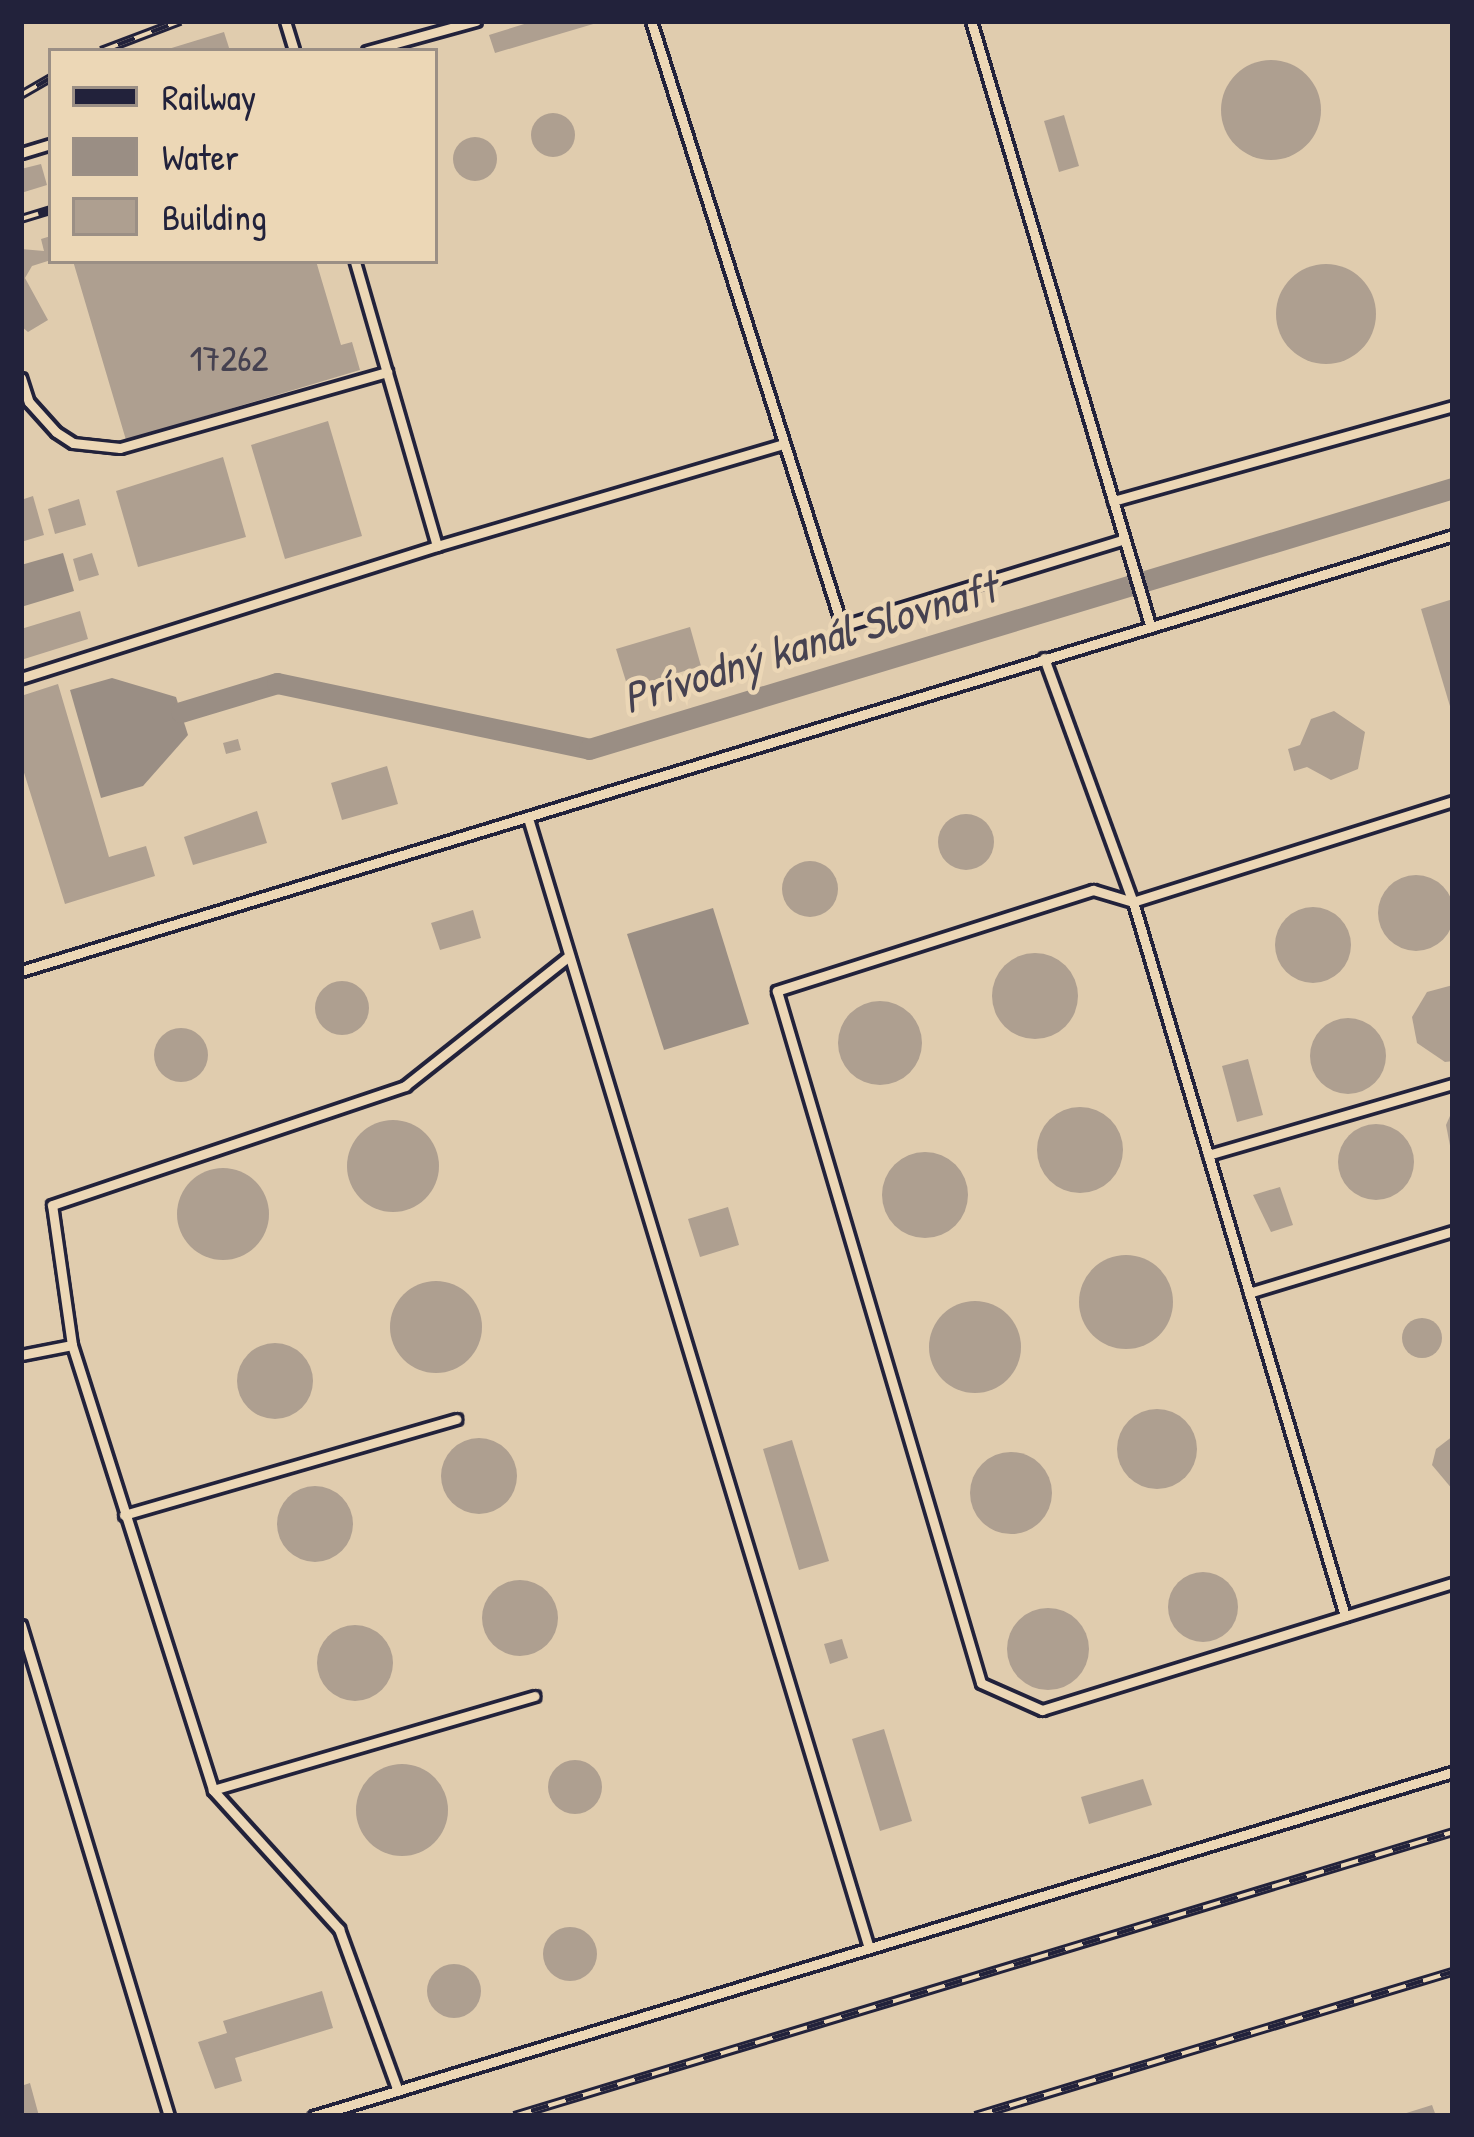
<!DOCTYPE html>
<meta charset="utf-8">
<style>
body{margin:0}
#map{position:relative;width:1474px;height:2137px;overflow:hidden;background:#e0ccae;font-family:"Patrick Hand",sans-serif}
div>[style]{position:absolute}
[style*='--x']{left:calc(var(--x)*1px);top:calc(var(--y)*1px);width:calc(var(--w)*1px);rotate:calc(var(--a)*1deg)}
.water>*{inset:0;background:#9a8e84}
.canal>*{height:21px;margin:-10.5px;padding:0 10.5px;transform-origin:10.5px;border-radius:10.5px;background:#9a8e84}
.building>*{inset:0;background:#ae9f90}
.round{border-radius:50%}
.roads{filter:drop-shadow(3px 0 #22223b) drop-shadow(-3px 0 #22223b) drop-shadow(0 3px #22223b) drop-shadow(0 -3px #22223b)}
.lane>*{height:9px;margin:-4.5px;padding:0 4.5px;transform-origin:4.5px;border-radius:4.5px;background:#ecd7b6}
.rail>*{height:10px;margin-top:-5px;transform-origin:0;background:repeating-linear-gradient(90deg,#ecd7b6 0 18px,#22223b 0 36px);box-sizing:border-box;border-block:3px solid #22223b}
span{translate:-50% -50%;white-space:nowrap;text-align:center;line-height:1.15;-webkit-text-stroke:9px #ecd7b6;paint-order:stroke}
.number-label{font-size:36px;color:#454150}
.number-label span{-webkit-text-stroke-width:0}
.water-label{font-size:45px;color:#464251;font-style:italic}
.frame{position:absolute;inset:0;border:24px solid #22223b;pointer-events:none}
.legend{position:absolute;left:48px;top:48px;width:390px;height:216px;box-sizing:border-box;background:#ecd7b6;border:3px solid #9b8f85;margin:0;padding:15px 21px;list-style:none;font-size:36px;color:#22223b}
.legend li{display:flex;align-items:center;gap:24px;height:60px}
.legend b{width:60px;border:3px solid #9b8f85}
</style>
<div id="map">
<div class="water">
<div style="clip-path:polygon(63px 553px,74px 591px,21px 607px,21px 565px)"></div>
<div style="clip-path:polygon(112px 678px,176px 697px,188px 735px,143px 786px,101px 798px,70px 690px)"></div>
<div style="clip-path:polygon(713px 908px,749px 1024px,664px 1050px,627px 934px)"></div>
</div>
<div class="canal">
<div style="--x:181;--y:712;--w:100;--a:-16.8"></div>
<div style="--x:277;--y:683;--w:319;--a:11.9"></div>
<div style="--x:589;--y:749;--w:903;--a:-16.81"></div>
</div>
<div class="building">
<div style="clip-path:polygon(534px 21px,600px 21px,600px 22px,495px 53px,489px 35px)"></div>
<div style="clip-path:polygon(224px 32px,230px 51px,165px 51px,165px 50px)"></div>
<div class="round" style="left:1221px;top:60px;width:100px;height:100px"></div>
<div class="round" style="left:531px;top:113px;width:44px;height:44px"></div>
<div style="clip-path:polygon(1064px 115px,1079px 166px,1059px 172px,1044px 121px)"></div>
<div class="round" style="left:453px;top:137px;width:44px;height:44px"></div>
<div style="clip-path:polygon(41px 164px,47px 185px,21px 193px,21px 169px)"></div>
<div style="clip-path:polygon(51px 236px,51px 260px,32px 266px,25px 278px,48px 320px,28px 332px,21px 326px,21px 249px,44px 251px,41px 239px)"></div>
<div style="clip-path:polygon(73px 261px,316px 261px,341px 345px,352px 342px,360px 370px,126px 440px)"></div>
<div class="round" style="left:1276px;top:264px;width:100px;height:100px"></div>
<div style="clip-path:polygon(328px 421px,362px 536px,285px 559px,251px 445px)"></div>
<div style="clip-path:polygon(223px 457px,246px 537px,138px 567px,116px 491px)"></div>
<div style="clip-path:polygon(33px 496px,44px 535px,21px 542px,21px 500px)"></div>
<div style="clip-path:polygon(79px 499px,86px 525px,55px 534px,48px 509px)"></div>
<div style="clip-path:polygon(92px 553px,99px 575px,79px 581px,73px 559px)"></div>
<div style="clip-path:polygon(1453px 599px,1453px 713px,1452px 713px,1421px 609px)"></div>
<div style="clip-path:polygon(80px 611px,88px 639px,21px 660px,21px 629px)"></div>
<div style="clip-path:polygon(690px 627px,701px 666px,628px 688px,616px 649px)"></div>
<div style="clip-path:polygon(58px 684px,109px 857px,146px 846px,155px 876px,65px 904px,21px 763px,21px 696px)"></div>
<div style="clip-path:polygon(1334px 711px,1365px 732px,1358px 769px,1331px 780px,1307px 767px,1294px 771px,1288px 749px,1300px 745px,1311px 719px)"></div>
<div style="clip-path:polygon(238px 739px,241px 750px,226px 754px,223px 743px)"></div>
<div style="clip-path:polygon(387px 766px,398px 804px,342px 820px,331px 783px)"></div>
<div style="clip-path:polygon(257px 811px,267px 843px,193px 865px,184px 837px)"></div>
<div class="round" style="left:938px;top:814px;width:56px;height:56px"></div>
<div class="round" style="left:782px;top:861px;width:56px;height:56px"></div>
<div class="round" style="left:1378px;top:875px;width:76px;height:76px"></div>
<div class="round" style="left:1275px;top:907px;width:76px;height:76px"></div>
<div style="clip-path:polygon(473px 910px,481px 938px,440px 950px,431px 923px)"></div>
<div class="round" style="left:992px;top:953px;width:86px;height:86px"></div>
<div class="round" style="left:315px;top:981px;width:54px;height:54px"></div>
<div style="clip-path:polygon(1453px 985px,1453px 1061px,1445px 1062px,1417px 1043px,1412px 1017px,1427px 992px)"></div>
<div class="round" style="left:838px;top:1001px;width:84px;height:84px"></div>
<div class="round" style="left:1310px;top:1018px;width:76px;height:76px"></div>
<div class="round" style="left:154px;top:1028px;width:54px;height:54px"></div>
<div style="clip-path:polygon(1248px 1059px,1263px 1115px,1237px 1122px,1222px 1066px)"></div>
<div class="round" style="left:1037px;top:1107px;width:86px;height:86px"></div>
<div style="clip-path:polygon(1453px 1109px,1453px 1156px,1452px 1156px,1446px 1125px)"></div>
<div class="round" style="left:347px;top:1120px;width:92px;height:92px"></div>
<div class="round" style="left:1338px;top:1124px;width:76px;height:76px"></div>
<div class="round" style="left:882px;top:1152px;width:86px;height:86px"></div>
<div class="round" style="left:177px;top:1168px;width:92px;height:92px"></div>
<div style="clip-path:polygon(1280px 1187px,1293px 1225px,1271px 1232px,1253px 1195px)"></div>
<div style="clip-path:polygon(728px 1207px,739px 1245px,700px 1257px,688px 1219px)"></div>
<div class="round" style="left:1079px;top:1255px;width:94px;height:94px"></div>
<div class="round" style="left:390px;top:1281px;width:92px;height:92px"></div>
<div class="round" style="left:929px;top:1301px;width:92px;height:92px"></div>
<div class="round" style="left:1402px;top:1318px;width:40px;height:40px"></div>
<div class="round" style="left:237px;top:1343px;width:76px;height:76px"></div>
<div class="round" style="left:1117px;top:1409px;width:80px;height:80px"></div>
<div style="clip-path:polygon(1453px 1436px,1453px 1490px,1432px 1465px,1436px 1449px)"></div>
<div class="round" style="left:441px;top:1438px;width:76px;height:76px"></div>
<div style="clip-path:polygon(792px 1440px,829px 1561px,799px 1570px,763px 1449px)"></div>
<div class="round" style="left:970px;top:1452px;width:82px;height:82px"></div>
<div class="round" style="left:277px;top:1486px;width:76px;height:76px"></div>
<div class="round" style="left:1168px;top:1572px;width:70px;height:70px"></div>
<div class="round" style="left:482px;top:1580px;width:76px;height:76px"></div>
<div class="round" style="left:1007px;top:1608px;width:82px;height:82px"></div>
<div class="round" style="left:317px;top:1625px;width:76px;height:76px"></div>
<div style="clip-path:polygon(842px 1639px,848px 1658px,830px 1664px,824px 1644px)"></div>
<div style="clip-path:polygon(884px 1729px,912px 1821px,880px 1831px,852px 1739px)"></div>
<div class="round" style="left:548px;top:1760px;width:54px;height:54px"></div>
<div class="round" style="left:356px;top:1764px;width:92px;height:92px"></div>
<div style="clip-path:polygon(1143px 1779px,1152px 1805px,1089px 1824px,1081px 1797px)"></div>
<div class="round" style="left:543px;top:1927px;width:54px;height:54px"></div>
<div class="round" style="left:427px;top:1964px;width:54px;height:54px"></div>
<div style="clip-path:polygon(322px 1991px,333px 2028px,235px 2058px,242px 2081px,215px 2089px,198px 2042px,227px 2033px,223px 2021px)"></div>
<div style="clip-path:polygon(30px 2083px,39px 2116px,21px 2116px,21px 2086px)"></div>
<div style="clip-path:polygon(1432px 2105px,1436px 2116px,1400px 2116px,1400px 2115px)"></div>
</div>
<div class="roads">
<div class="lane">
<div style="--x:285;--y:21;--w:31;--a:73"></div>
<div style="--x:651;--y:21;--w:634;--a:72.48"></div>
<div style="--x:842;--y:626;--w:295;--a:-17.1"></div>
<div style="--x:971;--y:21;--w:630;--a:73.49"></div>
<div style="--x:367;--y:51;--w:113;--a:-15.4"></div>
<div style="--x:21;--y:153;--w:31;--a:-17"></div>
<div style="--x:21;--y:378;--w:25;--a:72"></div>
<div style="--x:29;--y:402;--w:40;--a:48"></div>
<div style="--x:56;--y:432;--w:20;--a:33"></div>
<div style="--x:73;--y:443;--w:47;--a:6.1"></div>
<div style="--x:120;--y:448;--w:278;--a:-15.9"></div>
<div style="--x:1113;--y:501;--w:353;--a:-15.6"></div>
<div style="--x:437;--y:546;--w:362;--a:-16.4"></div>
<div style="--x:1044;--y:658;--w:260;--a:70"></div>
<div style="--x:1133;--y:902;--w:745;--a:73.46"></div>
<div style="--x:21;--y:678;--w:436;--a:-17.6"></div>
<div style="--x:437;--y:546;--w:297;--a:-106.1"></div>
<div style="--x:1453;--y:801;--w:336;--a:162.5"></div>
<div style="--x:1133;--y:902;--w:42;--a:-163.3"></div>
<div style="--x:1093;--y:890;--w:332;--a:162.3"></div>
<div style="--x:777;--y:991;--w:721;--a:73.57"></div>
<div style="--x:981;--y:1683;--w:67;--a:23.9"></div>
<div style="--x:1042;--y:1710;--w:430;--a:-17.2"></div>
<div style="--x:528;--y:818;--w:1180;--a:73.21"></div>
<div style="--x:21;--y:971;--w:1497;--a:-16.93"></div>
<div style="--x:1208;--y:1155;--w:255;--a:-16.2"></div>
<div style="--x:1249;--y:1293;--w:213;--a:-16.9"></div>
<div style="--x:72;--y:1345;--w:141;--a:-98.1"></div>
<div style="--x:52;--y:1205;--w:373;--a:-18.6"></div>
<div style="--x:405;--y:1086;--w:209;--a:-38.4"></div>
<div style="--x:21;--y:1355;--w:52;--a:-11.1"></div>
<div style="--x:72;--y:1345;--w:467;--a:72.4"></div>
<div style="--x:213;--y:1790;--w:188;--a:47.8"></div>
<div style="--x:339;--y:1929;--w:172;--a:70"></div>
<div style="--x:124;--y:1515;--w:346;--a:-16.1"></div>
<div style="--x:21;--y:1625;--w:513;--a:73.23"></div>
<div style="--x:213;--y:1790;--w:335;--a:-16.3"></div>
<div style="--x:314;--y:2116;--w:1190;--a:-16.81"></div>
</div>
</div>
<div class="rail">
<div style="--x:101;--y:51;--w:85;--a:-20.8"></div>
<div style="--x:21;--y:95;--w:34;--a:-30"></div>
<div style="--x:21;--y:219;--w:31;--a:-17"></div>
<div style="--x:514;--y:2116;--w:981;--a:-16.83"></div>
<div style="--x:975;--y:2116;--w:499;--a:-16.8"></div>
</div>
<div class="number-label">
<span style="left:229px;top:358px">17262</span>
</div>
<div class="water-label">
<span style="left:809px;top:642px;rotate:-17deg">Prívodný kanál Slovnaft</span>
</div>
<div class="frame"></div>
<ul class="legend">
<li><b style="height:15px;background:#22223b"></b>Railway</li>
<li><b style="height:33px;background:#9a8e84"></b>Water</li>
<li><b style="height:33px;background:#ae9f90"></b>Building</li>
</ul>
</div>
